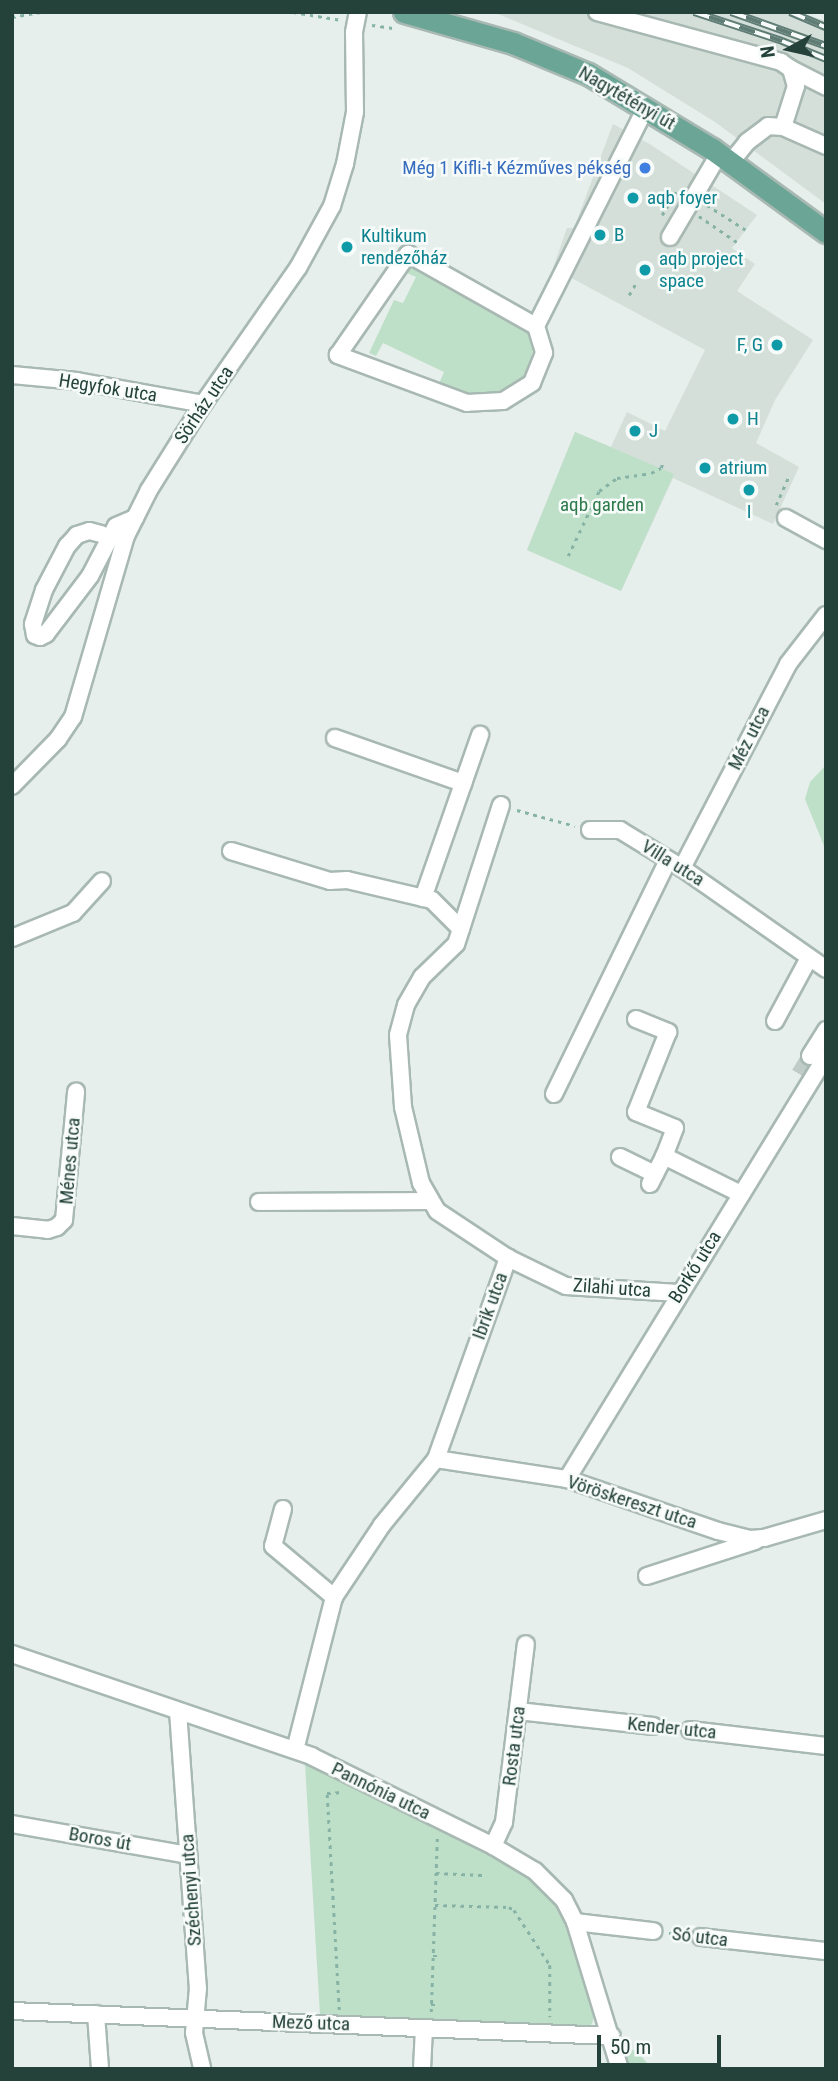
<!DOCTYPE html>
<meta charset="utf-8">
<style>
body{margin:0}
#map{position:relative;width:838px;height:2081px;overflow:hidden;background:#e6efeb;font-family:"Roboto Condensed",sans-serif}
div>[style]{position:absolute}
[style*='--x']{left:calc(var(--x)*1px);top:calc(var(--y)*1px);width:calc(var(--w)*1px);rotate:calc(var(--a)*1deg)}
.built>*{inset:0;background:#d4dfda}
.green>*{inset:0;background:#bfe0c8}
.minor-tunnel>*{height:16px;margin-top:-8px;transform-origin:0;background:repeating-linear-gradient(90deg,#bfccc8 0 16px,transparent 0 24px)}
.path>*{height:2.5px;margin-top:-1.25px;transform-origin:0;background:repeating-linear-gradient(90deg,#86b3a5 0 3.5px,transparent 0 8.5px)}
.roads{filter:drop-shadow(2px 0 #a8b8b2) drop-shadow(-2px 0 #a8b8b2) drop-shadow(0 2px #a8b8b2) drop-shadow(0 -2px #a8b8b2)}
.minor>*{height:16px;margin:-8px;padding:0 8px;transform-origin:8px;border-radius:8px;background:#fff}
.major>*{height:21px;margin:-10.5px;padding:0 10.5px;transform-origin:10.5px;border-radius:10.5px;background:#6aa596}
.rail>*{height:8px;margin-top:-4px;transform-origin:0;background:repeating-linear-gradient(90deg,#f7fbf9 0 16px,#5f7d75 0 32px);box-sizing:border-box;border-block:2px solid #5f7d75}
.dots>*{width:19px;height:19px;translate:-50% -50%;box-sizing:border-box;border:4px solid #f7fbf9;border-radius:50%}
span{translate:-50% -50%;white-space:nowrap;text-align:center;line-height:1.15;-webkit-text-stroke:5px #f7fbf9;paint-order:stroke}
.street-label{font-size:19px;color:#24423a}
.shop-label{font-size:19px;color:#366cbe}
.right{translate:-100% -50%;text-align:right}
.culture-label{font-size:19px;color:#0d838f}
.left{translate:0 -50%;text-align:left}
.park-label{font-size:19px;color:#2d7a4b}
.frame{position:absolute;inset:0;border:14px solid #24423a;pointer-events:none}
.north{position:absolute;left:754px;top:14px;width:70px;height:70px;-webkit-text-stroke:5px #f7fbf9;paint-order:stroke;rotate:262deg;font-size:19px;font-weight:700;line-height:28px;text-align:center;color:#24423a}
.north::after{content:'';display:block;margin:auto;width:24px;height:32px;background:#24423a;clip-path:polygon(50% 0,100% 100%,50% 72%,0 100%)}
.scale{position:absolute;left:597px;top:2035px;width:124px;height:32px;box-sizing:border-box;border:4px solid #24423a;border-top:0;padding-left:9px;font-size:21px;line-height:24px;white-space:nowrap;color:#24423a;-webkit-text-stroke:5px #f7fbf9;paint-order:stroke}
</style>
<div id="map">
<div class="built">
<div style="clip-path:polygon(493px 12px,798px 12px,826px 21px,826px 204px,715px 122px,628px 68px)"></div>
<div style="clip-path:polygon(613px 124px,648px 143px,757px 215px,732px 248px,755px 264px,737px 291px,813px 340px,775px 400px,756px 443px,799px 467px,773px 524px,673px 478px,621px 591px,527px 550px,575px 432px,611px 447px,627px 412px,665px 431px,705px 350px,553px 268px,567px 228px,574px 228px)"></div>
</div>
<div class="green">
<div style="clip-path:polygon(412px 264px,527px 323px,536px 338px,527px 373px,504px 395px,468px 397px,438px 386px,444px 372px,383px 343px,376px 356px,369px 353px,394px 300px,403px 303px,416px 277px,407px 273px)"></div>
<div style="clip-path:polygon(575px 432px,674px 474px,621px 591px,527px 550px)"></div>
<div style="clip-path:polygon(826px 765px,826px 851px,805px 799px,810px 782px)"></div>
<div style="clip-path:polygon(305px 1764px,505px 1862px,542px 1887px,567px 1922px,595px 2012px,592px 2024px,587px 2027px,320px 2015px)"></div>
<div style="clip-path:polygon(625px 2049px,637px 2051px,652px 2069px,629px 2068px)"></div>
</div>
<div class="minor-tunnel">
<div style="--x:799;--y:1074;--w:21;--a:-59"></div>
</div>
<div class="path">
<div style="--x:293;--y:12;--w:49;--a:9.5"></div>
<div style="--x:12;--y:17;--w:29;--a:-10"></div>
<div style="--x:372;--y:25;--w:21;--a:8"></div>
<div style="--x:707;--y:205;--w:46;--a:32.7"></div>
<div style="--x:662;--y:215;--w:27;--a:-59"></div>
<div style="--x:699;--y:216;--w:46;--a:34.4"></div>
<div style="--x:629;--y:295;--w:16;--a:-60"></div>
<div style="--x:776;--y:505;--w:32;--a:-66"></div>
<div style="--x:568;--y:556;--w:72;--a:-64.5"></div>
<div style="--x:599;--y:491;--w:22;--a:-36"></div>
<div style="--x:617;--y:478;--w:34;--a:-8"></div>
<div style="--x:651;--y:473;--w:11;--a:-27"></div>
<div style="--x:661;--y:468;--w:6;--a:-72"></div>
<div style="--x:517;--y:810;--w:60;--a:15.4"></div>
<div style="--x:436;--y:1873;--w:46;--a:2.5"></div>
<div style="--x:435;--y:1905;--w:74;--a:1.5"></div>
<div style="--x:509;--y:1907;--w:6;--a:31"></div>
<div style="--x:514;--y:1910;--w:66;--a:56.8"></div>
<div style="--x:550;--y:1965;--w:52;--a:90"></div>
<div style="--x:669;--y:1933;--w:18;--a:6"></div>
<div style="--x:433;--y:1956;--w:8;--a:0"></div>
<div style="--x:431;--y:2005;--w:8;--a:0"></div>
<div style="--x:339;--y:2010;--w:217;--a:-93.2"></div>
<div style="--x:327;--y:1793;--w:16;--a:-4"></div>
<div style="--x:431;--y:2012;--w:175;--a:-88"></div>
<div style="--x:637;--y:2064;--w:8;--a:40"></div>
</div>
<div class="roads">
<div class="minor">
<div style="--x:597;--y:12;--w:191;--a:15.2"></div>
<div style="--x:781;--y:62;--w:12;--a:35"></div>
<div style="--x:791;--y:69;--w:18;--a:74"></div>
<div style="--x:796;--y:86;--w:43;--a:107.6"></div>
<div style="--x:791;--y:69;--w:39;--a:27"></div>
<div style="--x:731;--y:162;--w:26;--a:-51"></div>
<div style="--x:747;--y:142;--w:26;--a:-37"></div>
<div style="--x:768;--y:126;--w:15;--a:4"></div>
<div style="--x:783;--y:127;--w:47;--a:23.8"></div>
<div style="--x:670;--y:237;--w:96;--a:-59.4"></div>
<div style="--x:536;--y:326;--w:28;--a:73"></div>
<div style="--x:544;--y:353;--w:32;--a:112"></div>
<div style="--x:532;--y:383;--w:34;--a:148"></div>
<div style="--x:503;--y:401;--w:36;--a:177"></div>
<div style="--x:467;--y:403;--w:138;--a:-159.6"></div>
<div style="--x:338;--y:355;--w:123;--a:-55.3"></div>
<div style="--x:408;--y:254;--w:147;--a:29.4"></div>
<div style="--x:536;--y:326;--w:245;--a:-63.3"></div>
<div style="--x:12;--y:375;--w:65;--a:5.3"></div>
<div style="--x:77;--y:381;--w:128;--a:10.3"></div>
<div style="--x:786;--y:518;--w:46;--a:28.8"></div>
<div style="--x:101;--y:534;--w:12;--a:-166"></div>
<div style="--x:89;--y:531;--w:13;--a:162"></div>
<div style="--x:77;--y:535;--w:15;--a:132"></div>
<div style="--x:67;--y:546;--w:50;--a:117.6"></div>
<div style="--x:44;--y:590;--w:36;--a:108"></div>
<div style="--x:33;--y:624;--w:11;--a:80"></div>
<div style="--x:35;--y:635;--w:5;--a:22"></div>
<div style="--x:40;--y:637;--w:7;--a:-27"></div>
<div style="--x:46;--y:634;--w:73;--a:-52.8"></div>
<div style="--x:90;--y:576;--w:56;--a:-62.5"></div>
<div style="--x:116;--y:526;--w:21;--a:-23"></div>
<div style="--x:335;--y:738;--w:136;--a:19.4"></div>
<div style="--x:12;--y:786;--w:66;--a:-45.6"></div>
<div style="--x:58;--y:739;--w:27;--a:-56"></div>
<div style="--x:73;--y:717;--w:189;--a:-73.7"></div>
<div style="--x:126;--y:536;--w:51;--a:-63.4"></div>
<div style="--x:149;--y:490;--w:102;--a:-57.9"></div>
<div style="--x:203;--y:404;--w:166;--a:-55.1"></div>
<div style="--x:298;--y:268;--w:71;--a:-61.3"></div>
<div style="--x:332;--y:206;--w:44;--a:-72.8"></div>
<div style="--x:345;--y:164;--w:53;--a:-79.1"></div>
<div style="--x:355;--y:112;--w:80;--a:-90.7"></div>
<div style="--x:354;--y:32;--w:20;--a:-79"></div>
<div style="--x:501;--y:805;--w:146;--a:107.9"></div>
<div style="--x:456;--y:944;--w:47;--a:135.9"></div>
<div style="--x:422;--y:977;--w:32;--a:120"></div>
<div style="--x:406;--y:1005;--w:31;--a:105"></div>
<div style="--x:398;--y:1035;--w:72;--a:86"></div>
<div style="--x:403;--y:1107;--w:78;--a:76.7"></div>
<div style="--x:421;--y:1183;--w:32;--a:60"></div>
<div style="--x:437;--y:1211;--w:85;--a:33.5"></div>
<div style="--x:508;--y:1258;--w:64;--a:25.8"></div>
<div style="--x:566;--y:1286;--w:113;--a:3.5"></div>
<div style="--x:590;--y:830;--w:30;--a:0"></div>
<div style="--x:620;--y:830;--w:73;--a:31.5"></div>
<div style="--x:682;--y:868;--w:176;--a:35"></div>
<div style="--x:231;--y:851;--w:103;--a:16.9"></div>
<div style="--x:330;--y:881;--w:17;--a:-3"></div>
<div style="--x:347;--y:880;--w:87;--a:13.2"></div>
<div style="--x:432;--y:900;--w:41;--a:45"></div>
<div style="--x:682;--y:868;--w:230;--a:-62.5"></div>
<div style="--x:788;--y:664;--w:62;--a:-52.2"></div>
<div style="--x:423;--y:898;--w:173;--a:-70.7"></div>
<div style="--x:12;--y:938;--w:66;--a:-22.3"></div>
<div style="--x:73;--y:913;--w:43;--a:-47.8"></div>
<div style="--x:636;--y:1019;--w:35;--a:22"></div>
<div style="--x:668;--y:1032;--w:86;--a:111.8"></div>
<div style="--x:636;--y:1112;--w:42;--a:22.3"></div>
<div style="--x:675;--y:1128;--w:30;--a:111"></div>
<div style="--x:775;--y:1021;--w:72;--a:-61.6"></div>
<div style="--x:810;--y:1056;--w:31;--a:-58"></div>
<div style="--x:554;--y:1094;--w:260;--a:-64"></div>
<div style="--x:620;--y:1157;--w:39;--a:26"></div>
<div style="--x:650;--y:1184;--w:31;--a:-63"></div>
<div style="--x:664;--y:1156;--w:86;--a:26.3"></div>
<div style="--x:259;--y:1202;--w:170;--a:-0.3"></div>
<div style="--x:12;--y:1226;--w:36;--a:6"></div>
<div style="--x:48;--y:1230;--w:9;--a:-18"></div>
<div style="--x:57;--y:1227;--w:10;--a:-45"></div>
<div style="--x:64;--y:1220;--w:129;--a:-84.6"></div>
<div style="--x:436;--y:1459;--w:133;--a:8.7"></div>
<div style="--x:567;--y:1479;--w:160;--a:19"></div>
<div style="--x:718;--y:1531;--w:33;--a:14"></div>
<div style="--x:750;--y:1539;--w:14;--a:-4"></div>
<div style="--x:764;--y:1538;--w:65;--a:-16.2"></div>
<div style="--x:567;--y:1479;--w:495;--a:-58.5"></div>
<div style="--x:283;--y:1509;--w:38;--a:105"></div>
<div style="--x:273;--y:1546;--w:80;--a:39.9"></div>
<div style="--x:647;--y:1576;--w:114;--a:-18"></div>
<div style="--x:12;--y:1654;--w:316;--a:18.8"></div>
<div style="--x:311;--y:1756;--w:203;--a:26.3"></div>
<div style="--x:493;--y:1846;--w:49;--a:30.8"></div>
<div style="--x:535;--y:1871;--w:41;--a:45"></div>
<div style="--x:564;--y:1900;--w:25;--a:63"></div>
<div style="--x:575;--y:1922;--w:154;--a:73"></div>
<div style="--x:178;--y:1711;--w:278;--a:85.9"></div>
<div style="--x:198;--y:1988;--w:45;--a:95.1"></div>
<div style="--x:194;--y:2033;--w:37;--a:77"></div>
<div style="--x:518;--y:1711;--w:136;--a:6.3"></div>
<div style="--x:690;--y:1730;--w:137;--a:6.7"></div>
<div style="--x:295;--y:1750;--w:158;--a:-75.7"></div>
<div style="--x:334;--y:1597;--w:87;--a:-56.3"></div>
<div style="--x:382;--y:1525;--w:85;--a:-50.7"></div>
<div style="--x:436;--y:1459;--w:214;--a:-70.3"></div>
<div style="--x:12;--y:1824;--w:179;--a:10"></div>
<div style="--x:493;--y:1846;--w:26;--a:-65"></div>
<div style="--x:504;--y:1822;--w:179;--a:-83"></div>
<div style="--x:575;--y:1922;--w:79;--a:6.6"></div>
<div style="--x:701;--y:1937;--w:126;--a:6.4"></div>
<div style="--x:12;--y:2011;--w:600;--a:2.39"></div>
<div style="--x:96;--y:2014;--w:55;--a:85.8"></div>
<div style="--x:422;--y:2069;--w:41;--a:-87.2"></div>
</div>
<div class="major">
<div style="--x:404;--y:12;--w:113;--a:15.9"></div>
<div style="--x:513;--y:43;--w:81;--a:22.5"></div>
<div style="--x:588;--y:74;--w:145;--a:31.2"></div>
<div style="--x:712;--y:149;--w:141;--a:36.1"></div>
</div>
</div>
<div class="rail">
<div style="--x:694;--y:12;--w:93;--a:18.2"></div>
<div style="--x:782;--y:41;--w:48;--a:22.2"></div>
<div style="--x:731;--y:12;--w:101;--a:19.7"></div>
<div style="--x:790;--y:12;--w:39;--a:23"></div>
</div>
<div class="dots">
<div style="left:645px;top:168px;background:#3f7fe0"></div>
<div style="left:633px;top:198px;background:#0f9aa8"></div>
<div style="left:600px;top:235px;background:#0f9aa8"></div>
<div style="left:347px;top:247px;background:#0f9aa8"></div>
<div style="left:645px;top:270px;background:#0f9aa8"></div>
<div style="left:777px;top:345px;background:#0f9aa8"></div>
<div style="left:733px;top:419px;background:#0f9aa8"></div>
<div style="left:635px;top:431px;background:#0f9aa8"></div>
<div style="left:705px;top:468px;background:#0f9aa8"></div>
<div style="left:749px;top:490px;background:#0f9aa8"></div>
</div>
<div class="street-label">
<span style="left:627px;top:98px;rotate:30deg">Nagytétényi út</span>
<span style="left:108px;top:388px;rotate:9deg">Hegyfok utca</span>
<span style="left:204px;top:405px;rotate:-56deg">Sörház utca</span>
<span style="left:749px;top:738px;rotate:-63deg">Méz utca</span>
<span style="left:673px;top:863px;rotate:32deg">Villa utca</span>
<span style="left:70px;top:1161px;rotate:-85deg">Ménes utca</span>
<span style="left:695px;top:1267px;rotate:-58deg">Borkő utca</span>
<span style="left:612px;top:1288px;rotate:4deg">Zilahi utca</span>
<span style="left:490px;top:1306px;rotate:-70deg">Ibrik utca</span>
<span style="left:632px;top:1502px;rotate:18deg">Vöröskereszt utca</span>
<span style="left:672px;top:1728px;rotate:6deg">Kender utca</span>
<span style="left:514px;top:1746px;rotate:-83deg">Rosta utca</span>
<span style="left:381px;top:1791px;rotate:26deg">Pannónia utca</span>
<span style="left:100px;top:1839px;rotate:10deg">Boros út</span>
<span style="left:191px;top:1890px;rotate:-94deg">Széchenyi utca</span>
<span style="left:700px;top:1937px;rotate:7deg">Só utca</span>
<span style="left:311px;top:2023px;rotate:2deg">Mező utca</span>
</div>
<div class="shop-label">
<span class="right" style="left:631px;top:168px">Még 1 Kifli-t Kézműves pékség</span>
</div>
<div class="culture-label">
<span class="left" style="left:647px;top:198px">aqb foyer</span>
<span class="left" style="left:614px;top:235px">B</span>
<span class="left" style="left:361px;top:247px">Kultikum<br>rendezőház</span>
<span class="left" style="left:659px;top:270px">aqb project<br>space</span>
<span class="right" style="left:763px;top:345px">F, G</span>
<span class="left" style="left:747px;top:419px">H</span>
<span class="left" style="left:649px;top:431px">J</span>
<span class="left" style="left:719px;top:468px">atrium</span>
<span style="left:749px;top:512px">I</span>
</div>
<div class="park-label">
<span style="left:602px;top:505px">aqb garden</span>
</div>
<div class="frame"></div>
<div class="north">N</div>
<div class="scale">50 m</div>
</div>
